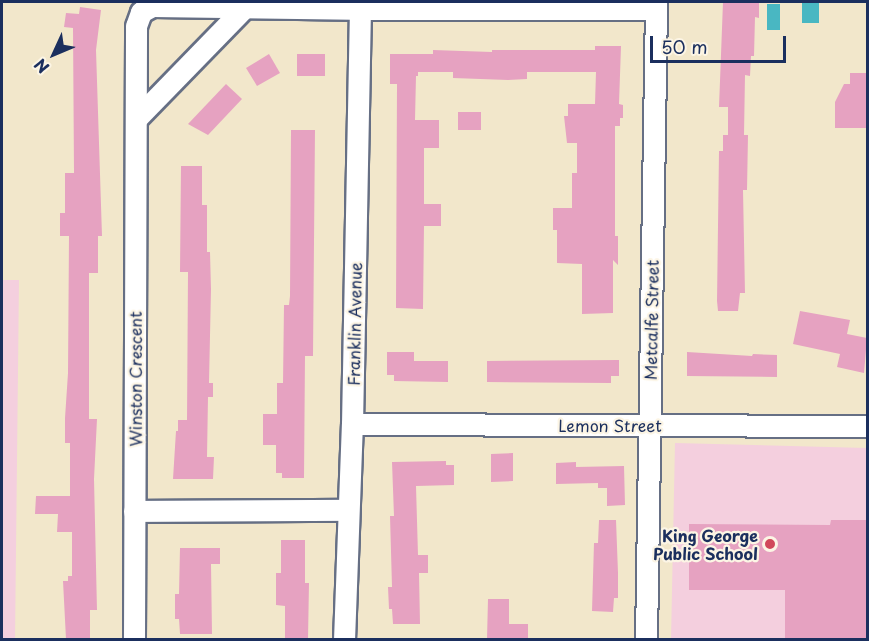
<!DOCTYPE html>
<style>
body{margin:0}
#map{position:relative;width:869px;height:641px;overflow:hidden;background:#f2e7cb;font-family:"Playpen Sans",sans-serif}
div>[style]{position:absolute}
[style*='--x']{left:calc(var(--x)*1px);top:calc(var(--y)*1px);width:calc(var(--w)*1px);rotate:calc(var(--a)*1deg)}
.built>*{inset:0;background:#f4cfde}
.water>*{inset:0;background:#49b7c2}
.building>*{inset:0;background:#e6a2c1}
.roads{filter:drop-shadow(2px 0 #666f84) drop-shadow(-2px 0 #666f84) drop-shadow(0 2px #666f84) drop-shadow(0 -2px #666f84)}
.minor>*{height:21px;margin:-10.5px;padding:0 10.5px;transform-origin:10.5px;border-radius:10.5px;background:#fff}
.dots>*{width:16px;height:16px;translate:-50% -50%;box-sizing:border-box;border:3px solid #fcf5e5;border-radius:50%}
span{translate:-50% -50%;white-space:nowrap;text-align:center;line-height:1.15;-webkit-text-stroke:4.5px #fcf5e5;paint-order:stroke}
.street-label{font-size:16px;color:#1b2f5e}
.poi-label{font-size:16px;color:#1b2f5e;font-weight:700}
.right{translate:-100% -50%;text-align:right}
.frame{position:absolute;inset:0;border:3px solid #1b2f5e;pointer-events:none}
.north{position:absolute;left:24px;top:24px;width:60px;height:60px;-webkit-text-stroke:4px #fcf5e5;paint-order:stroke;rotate:226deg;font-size:16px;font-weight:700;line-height:24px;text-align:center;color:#1b2f5e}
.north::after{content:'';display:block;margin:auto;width:21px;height:27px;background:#1b2f5e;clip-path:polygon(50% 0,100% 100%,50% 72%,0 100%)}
.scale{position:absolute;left:650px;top:36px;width:136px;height:27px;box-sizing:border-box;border:3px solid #1b2f5e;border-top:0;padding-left:8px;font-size:18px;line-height:21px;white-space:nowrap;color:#1b2f5e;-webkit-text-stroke:4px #fcf5e5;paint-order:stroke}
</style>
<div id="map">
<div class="built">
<div style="clip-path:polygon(2px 280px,19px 280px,15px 640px,2px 639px)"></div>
<div style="clip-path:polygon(675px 443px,867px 448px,867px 639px,671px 640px)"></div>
</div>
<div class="water">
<div style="clip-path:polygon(802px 2px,819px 2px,819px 23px,802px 23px)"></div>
<div style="clip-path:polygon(767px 4px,780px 4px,780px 30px,767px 30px)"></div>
</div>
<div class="building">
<div style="clip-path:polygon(723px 2px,759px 3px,759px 18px,755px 17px,754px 56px,751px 56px,750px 76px,745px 75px,744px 135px,748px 135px,747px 190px,743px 190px,745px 293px,740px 293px,738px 311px,718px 311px,717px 301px,719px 151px,723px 151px,723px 135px,728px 135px,728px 107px,719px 107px)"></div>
<div style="clip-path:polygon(80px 7px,101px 10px,96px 50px,102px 236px,98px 236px,98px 273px,89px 273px,89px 419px,97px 419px,94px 479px,97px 610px,90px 610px,90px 639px,66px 639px,63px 581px,68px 581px,68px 576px,72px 576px,72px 532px,57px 532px,58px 514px,35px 514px,36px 496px,70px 496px,70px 443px,65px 443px,65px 418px,68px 373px,69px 236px,60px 236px,60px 213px,65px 213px,65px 173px,74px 173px,73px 28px,64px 27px,66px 13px,79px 14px)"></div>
<div style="clip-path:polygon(595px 46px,621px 46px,619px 104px,623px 105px,623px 118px,620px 118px,620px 126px,615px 126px,615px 236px,618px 236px,618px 265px,613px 260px,613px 313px,582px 314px,582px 264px,557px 263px,557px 230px,553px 230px,553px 208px,572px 208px,572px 173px,577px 173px,577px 143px,567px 143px,564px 116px,568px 116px,568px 104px,595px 104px,596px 72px,527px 72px,527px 79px,508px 80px,453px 78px,453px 72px,418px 72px,418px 76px,416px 76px,415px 120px,439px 120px,439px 148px,424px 148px,424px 204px,441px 204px,441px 226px,424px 226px,423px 309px,396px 308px,397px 84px,390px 84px,390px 54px,433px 54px,433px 50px,492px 52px,492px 50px,595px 50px)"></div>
<div style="clip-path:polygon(269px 54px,280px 73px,257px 86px,246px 68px)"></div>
<div style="clip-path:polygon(297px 54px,325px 54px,325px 76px,297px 76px)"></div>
<div style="clip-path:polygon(850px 73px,867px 73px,867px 128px,835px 128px,835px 102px,844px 84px,850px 84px)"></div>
<div style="clip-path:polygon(226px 84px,242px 99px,208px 135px,188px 124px)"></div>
<div style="clip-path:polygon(458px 112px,481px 112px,481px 130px,458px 130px)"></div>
<div style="clip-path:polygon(291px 130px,315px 130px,313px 356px,305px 356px,304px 478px,282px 478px,282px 473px,276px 473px,276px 445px,263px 445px,263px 414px,277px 414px,277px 383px,283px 383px,284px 305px,289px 305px,290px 296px)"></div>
<div style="clip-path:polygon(181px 166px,202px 166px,202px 205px,207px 205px,207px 252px,210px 252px,211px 289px,209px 383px,213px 383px,213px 397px,208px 397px,207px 457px,214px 457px,213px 479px,173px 479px,176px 431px,178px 431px,178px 420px,187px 420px,188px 272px,180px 272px)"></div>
<div style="clip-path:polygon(800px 311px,850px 320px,847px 334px,867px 338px,864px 373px,837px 367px,840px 354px,793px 344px)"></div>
<div style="clip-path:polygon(387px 352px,414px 352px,414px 361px,448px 361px,448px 382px,394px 381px,394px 375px,387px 375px)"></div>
<div style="clip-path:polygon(687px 352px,752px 356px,753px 354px,777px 355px,777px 377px,687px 376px)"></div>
<div style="clip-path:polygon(619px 360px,619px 376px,611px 376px,611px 383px,487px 382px,487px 361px)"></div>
<div style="clip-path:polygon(513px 453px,513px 481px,491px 482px,491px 454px)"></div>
<div style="clip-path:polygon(446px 461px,446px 465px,454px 465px,454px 485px,416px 486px,418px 555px,428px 555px,428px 573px,419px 573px,420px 624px,393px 624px,392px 609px,389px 609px,388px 587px,392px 587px,390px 516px,394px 516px,392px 462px)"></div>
<div style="clip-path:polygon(576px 462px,576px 467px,624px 466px,625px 505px,607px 506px,607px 488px,598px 488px,598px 483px,556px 484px,556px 463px)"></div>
<div style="clip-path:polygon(599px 520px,616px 520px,618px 573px,618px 598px,614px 598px,613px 612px,592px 611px,594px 543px,598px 543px)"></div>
<div style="clip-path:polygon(831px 520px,867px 520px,867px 639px,785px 639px,785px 590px,689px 590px,689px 524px,830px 525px)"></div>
<div style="clip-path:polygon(281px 540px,305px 540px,305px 583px,309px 583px,308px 639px,285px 639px,285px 606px,276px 605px,276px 573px,281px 573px)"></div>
<div style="clip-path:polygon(180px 548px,220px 548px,220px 564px,211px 564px,212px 634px,180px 634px,179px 619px,175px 619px,175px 594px,179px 594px)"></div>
<div style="clip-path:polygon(488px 599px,509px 599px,509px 624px,528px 624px,528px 639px,487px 639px)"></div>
</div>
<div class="roads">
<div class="minor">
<div style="--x:137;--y:118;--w:158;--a:-45.8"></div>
<div style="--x:352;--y:424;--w:516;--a:0.22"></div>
<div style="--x:134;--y:511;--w:213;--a:-0.3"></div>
<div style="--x:134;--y:640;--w:614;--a:-89.81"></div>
<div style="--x:136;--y:26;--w:15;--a:-70"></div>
<div style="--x:141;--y:12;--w:13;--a:-29"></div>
<div style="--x:152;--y:6;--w:217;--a:0.8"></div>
<div style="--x:369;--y:9;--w:287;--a:0"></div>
<div style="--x:344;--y:640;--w:216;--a:-87.9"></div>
<div style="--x:352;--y:424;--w:415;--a:-88.9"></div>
<div style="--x:646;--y:640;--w:638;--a:-89.1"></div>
</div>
</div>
<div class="dots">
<div style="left:770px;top:544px;background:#d1495b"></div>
</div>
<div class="street-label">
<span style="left:651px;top:320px;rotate:-89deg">Metcalfe Street</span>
<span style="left:354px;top:324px;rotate:-89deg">Franklin Avenue</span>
<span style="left:135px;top:379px;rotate:-90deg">Winston Crescent</span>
<span style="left:610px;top:425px">Lemon Street</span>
</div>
<div class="poi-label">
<span class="right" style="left:758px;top:544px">King George<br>Public School</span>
</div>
<div class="frame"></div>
<div class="north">N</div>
<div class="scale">50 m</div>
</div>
